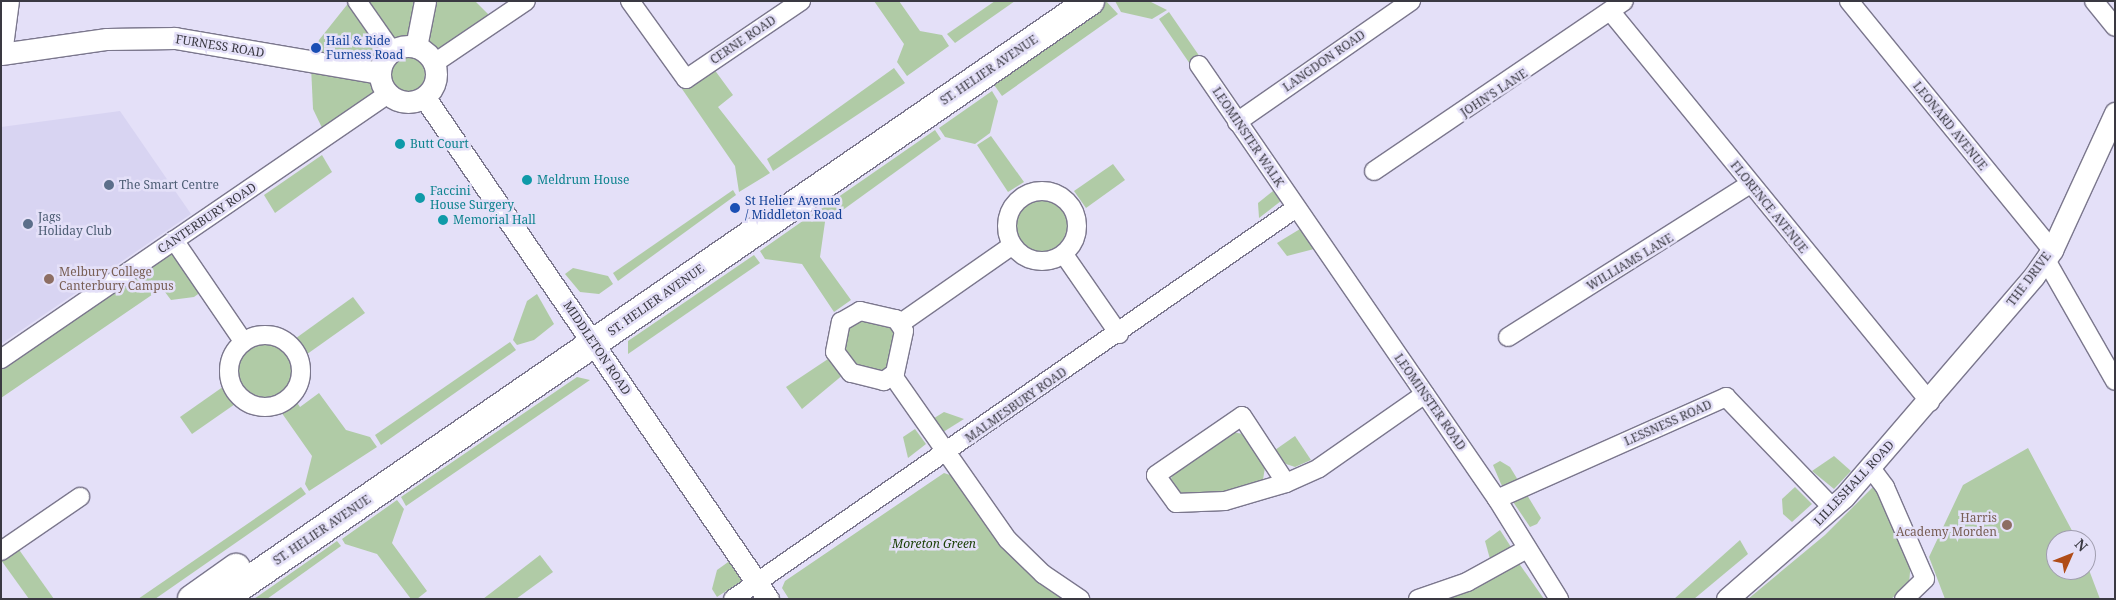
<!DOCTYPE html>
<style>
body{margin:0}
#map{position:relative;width:2116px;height:600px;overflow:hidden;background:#e4e0f8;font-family:"Noto Serif",serif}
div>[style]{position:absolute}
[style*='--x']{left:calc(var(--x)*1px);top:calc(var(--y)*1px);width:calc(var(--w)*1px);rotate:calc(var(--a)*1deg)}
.built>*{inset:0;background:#d8d4f2}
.green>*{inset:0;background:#b0cba6}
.round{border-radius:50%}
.roads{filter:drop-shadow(1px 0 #7b778d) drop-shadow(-1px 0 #7b778d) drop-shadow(0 1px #7b778d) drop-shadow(0 -1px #7b778d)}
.minor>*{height:18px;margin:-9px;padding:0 9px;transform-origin:9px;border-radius:9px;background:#fff}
.minor>.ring{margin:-9px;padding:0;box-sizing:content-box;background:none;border:18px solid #fff;border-radius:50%}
.tertiary>*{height:21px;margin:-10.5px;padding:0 10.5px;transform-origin:10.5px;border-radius:10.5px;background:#fff}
.tertiary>.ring{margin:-10.5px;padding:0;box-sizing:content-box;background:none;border:21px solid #fff;border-radius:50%}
.trunk>*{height:28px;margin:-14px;padding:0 14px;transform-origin:14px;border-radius:14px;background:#fff}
.dots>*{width:14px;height:14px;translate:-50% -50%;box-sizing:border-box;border:2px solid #e4e0f8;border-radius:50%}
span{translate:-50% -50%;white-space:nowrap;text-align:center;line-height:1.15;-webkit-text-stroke:5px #e4e0f8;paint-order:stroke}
.street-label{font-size:12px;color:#3a3942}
.transit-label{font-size:12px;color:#164399}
.left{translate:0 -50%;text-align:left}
.culture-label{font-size:12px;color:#0d838f}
.service-label{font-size:12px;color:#4e5e75}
.education-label{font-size:12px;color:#785e54}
.right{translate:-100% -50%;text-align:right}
.park-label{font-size:12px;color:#173d02;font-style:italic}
.frame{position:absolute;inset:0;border:2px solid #3a3942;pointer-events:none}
.north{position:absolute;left:2046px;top:530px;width:50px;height:50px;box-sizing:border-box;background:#e4e0f8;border:1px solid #a09daf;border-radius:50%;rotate:46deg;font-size:14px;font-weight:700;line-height:20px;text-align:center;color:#3a3942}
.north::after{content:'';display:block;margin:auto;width:18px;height:22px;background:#b04c17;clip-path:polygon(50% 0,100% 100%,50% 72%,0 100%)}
</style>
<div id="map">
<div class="built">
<div style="clip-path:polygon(120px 111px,191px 214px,1px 344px,1px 127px)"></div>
</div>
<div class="green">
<div style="clip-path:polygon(350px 1px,475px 1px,494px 20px,438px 59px,421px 42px,407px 38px,382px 49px,372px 66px,313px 58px,319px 40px)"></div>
<div style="clip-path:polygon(874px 1px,899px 1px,920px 31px,942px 35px,949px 46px,907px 76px,897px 62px,904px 44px)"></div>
<div style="clip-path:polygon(995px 1px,1015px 1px,955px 43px,947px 34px)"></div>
<div style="clip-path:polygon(1106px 1px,1118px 14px,1002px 96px,992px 82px)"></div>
<div style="clip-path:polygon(1115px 1px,1149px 1px,1167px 10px,1152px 19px,1121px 12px)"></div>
<div style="clip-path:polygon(1169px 12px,1200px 57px,1190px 64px,1159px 19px)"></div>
<div class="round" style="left:389px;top:56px;width:36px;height:36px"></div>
<div style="clip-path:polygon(711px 65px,733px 95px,718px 107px,770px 173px,739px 192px,735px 166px,680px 86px)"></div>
<div style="clip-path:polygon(311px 66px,372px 77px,380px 97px,325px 134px,313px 109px)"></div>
<div style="clip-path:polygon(894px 68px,905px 83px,773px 171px,767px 159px)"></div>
<div style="clip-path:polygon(992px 91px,998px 101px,990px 133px,975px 144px,945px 137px,939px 128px)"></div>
<div style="clip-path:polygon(935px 130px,941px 139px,829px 220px,821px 209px)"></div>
<div style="clip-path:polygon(991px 136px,1024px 182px,1008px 192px,977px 145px)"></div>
<div style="clip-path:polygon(322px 155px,332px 172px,275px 213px,264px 195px)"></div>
<div style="clip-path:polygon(1113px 164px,1125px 180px,1086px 208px,1074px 191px)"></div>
<div style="clip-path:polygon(733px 190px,736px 195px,618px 281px,613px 273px)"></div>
<div style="clip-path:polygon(1273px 191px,1281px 201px,1259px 218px,1258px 203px)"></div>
<div class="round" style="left:1012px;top:198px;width:58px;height:58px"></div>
<div style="clip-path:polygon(817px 211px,825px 222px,820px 257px,851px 300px,834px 312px,802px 264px,765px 259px,760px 251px)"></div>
<div style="clip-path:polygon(1300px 229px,1314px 249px,1287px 256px,1277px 243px)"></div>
<div style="clip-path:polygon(176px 243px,205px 289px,194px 297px,171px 300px,162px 288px,1px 398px,1px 366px)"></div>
<div style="clip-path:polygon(754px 255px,760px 263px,628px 354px,628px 341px)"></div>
<div style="clip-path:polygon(573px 268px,608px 276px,613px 284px,599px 294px,580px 292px,565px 274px)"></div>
<div style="clip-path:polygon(537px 294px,554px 324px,534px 340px,517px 345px,513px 340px,527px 301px)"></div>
<div style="clip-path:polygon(353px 297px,365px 313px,303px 357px,292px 341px)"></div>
<div style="clip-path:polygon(855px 318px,897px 328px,893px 366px,882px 375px,857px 370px,843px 359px,842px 334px)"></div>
<div style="clip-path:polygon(253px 338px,286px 344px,299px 362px,292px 393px,277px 407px,243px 399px,231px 381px,237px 348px)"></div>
<div style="clip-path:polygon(510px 342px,516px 350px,381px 445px,375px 435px)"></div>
<div style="clip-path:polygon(831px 357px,844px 374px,802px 409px,786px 387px)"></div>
<div style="clip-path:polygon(577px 377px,590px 380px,406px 506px,401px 497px)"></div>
<div style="clip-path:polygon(227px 384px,238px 402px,192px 434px,180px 417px)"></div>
<div style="clip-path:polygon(319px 393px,346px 430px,370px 437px,377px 447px,309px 491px,305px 484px,312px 456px,279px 409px,294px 398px,300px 407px)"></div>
<div style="clip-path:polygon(944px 412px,964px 419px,940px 434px,931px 420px)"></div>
<div style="clip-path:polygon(915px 429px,926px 444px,908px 458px,903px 437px)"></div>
<div style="clip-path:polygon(1232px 432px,1243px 434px,1265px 467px,1263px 480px,1224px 492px,1180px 494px,1170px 482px,1173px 473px)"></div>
<div style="clip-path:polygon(1295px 436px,1311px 460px,1295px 467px,1286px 464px,1275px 450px)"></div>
<div style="clip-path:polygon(2028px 448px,2077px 540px,2056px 540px,2056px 570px,2086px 570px,2086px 562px,2100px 599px,1945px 599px,1929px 557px,1963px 485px)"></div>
<div style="clip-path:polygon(1834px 456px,1851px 471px,1834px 489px,1812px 471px)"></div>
<div style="clip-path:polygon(1500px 461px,1510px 467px,1541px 518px,1537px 524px,1530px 527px,1501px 484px,1493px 465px)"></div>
<div style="clip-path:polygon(944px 473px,953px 476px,994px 535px,1062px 599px,789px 599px,782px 588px,785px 581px)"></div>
<div style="clip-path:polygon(301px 487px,306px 494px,155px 599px,138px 599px)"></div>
<div style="clip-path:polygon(1795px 487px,1812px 504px,1792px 522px,1783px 514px,1782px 499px)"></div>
<div style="clip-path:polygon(1873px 487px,1879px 491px,1911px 560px,1909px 584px,1891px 599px,1748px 599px,1825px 535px)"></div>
<div style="clip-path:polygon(397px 500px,404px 509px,392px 543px,427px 591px,417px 599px,411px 599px,377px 554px,345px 544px,342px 539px)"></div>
<div style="clip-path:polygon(1500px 530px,1511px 547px,1490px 559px,1485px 541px)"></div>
<div style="clip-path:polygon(1740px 540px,1748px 554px,1694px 599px,1674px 599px)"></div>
<div style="clip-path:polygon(337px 541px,341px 546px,267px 599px,254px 599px)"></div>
<div style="clip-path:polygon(15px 544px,54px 599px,29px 599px,1px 560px)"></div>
<div style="clip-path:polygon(540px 555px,553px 572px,516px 599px,483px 599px)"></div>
<div style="clip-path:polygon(731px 560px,743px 580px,717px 597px,712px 589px,717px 570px)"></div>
<div style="clip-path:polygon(1518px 562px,1544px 599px,1434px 599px)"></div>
</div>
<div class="roads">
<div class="minor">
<div style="--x:357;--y:1;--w:61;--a:55"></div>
<div style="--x:630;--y:1;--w:96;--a:54.3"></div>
<div style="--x:686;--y:79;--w:139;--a:-34.1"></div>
<div style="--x:1849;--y:1;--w:321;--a:50.8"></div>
<div style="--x:2094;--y:1;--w:33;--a:51"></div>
<div style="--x:1611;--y:12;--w:504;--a:50.72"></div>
<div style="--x:3;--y:54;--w:53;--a:-82.5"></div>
<div style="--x:433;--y:64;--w:112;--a:-34.1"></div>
<div style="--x:1199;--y:65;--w:526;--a:55.53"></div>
<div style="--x:1497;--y:499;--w:118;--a:58.2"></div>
<div style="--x:1237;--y:122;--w:212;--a:-34.8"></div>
<div style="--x:1374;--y:171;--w:302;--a:-34.2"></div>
<div class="ring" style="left:1007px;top:191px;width:52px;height:52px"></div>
<div style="--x:174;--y:240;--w:122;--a:55.7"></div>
<div style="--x:1065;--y:256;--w:95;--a:55.3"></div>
<div style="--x:2046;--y:260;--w:139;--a:60.3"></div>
<div style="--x:860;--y:311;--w:37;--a:13"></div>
<div style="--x:896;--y:319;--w:14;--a:56"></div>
<div style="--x:904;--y:331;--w:43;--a:102.1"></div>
<div style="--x:895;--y:373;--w:14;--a:144"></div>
<div style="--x:884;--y:381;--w:34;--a:-166"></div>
<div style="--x:851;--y:373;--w:26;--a:-127"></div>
<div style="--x:835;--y:352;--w:31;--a:-79"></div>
<div style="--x:841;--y:322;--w:22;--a:-30"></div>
<div style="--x:901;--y:323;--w:133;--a:-34.9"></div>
<div class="ring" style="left:229px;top:335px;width:54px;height:54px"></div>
<div style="--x:1508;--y:337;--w:286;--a:-32.3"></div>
<div style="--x:1;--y:359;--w:469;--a:-34.4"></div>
<div style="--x:893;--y:376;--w:200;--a:55"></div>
<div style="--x:1008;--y:540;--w:49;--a:44.2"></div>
<div style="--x:1043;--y:574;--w:45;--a:34"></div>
<div style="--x:1242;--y:416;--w:80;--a:56.7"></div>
<div style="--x:1286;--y:483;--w:64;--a:163.6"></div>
<div style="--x:1225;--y:501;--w:49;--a:177.7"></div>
<div style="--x:1176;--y:503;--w:34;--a:-126"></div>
<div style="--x:1156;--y:475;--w:104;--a:-34.5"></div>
<div style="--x:1870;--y:467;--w:25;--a:53"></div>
<div style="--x:1885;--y:487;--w:100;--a:66.5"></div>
<div style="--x:1925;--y:579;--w:29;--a:136"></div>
<div style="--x:1286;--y:483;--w:36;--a:-24"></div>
<div style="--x:1319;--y:468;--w:129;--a:-34.9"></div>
<div style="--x:1497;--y:499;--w:251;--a:-24"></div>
<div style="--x:1726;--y:397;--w:154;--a:46.1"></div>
<div style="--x:1;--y:551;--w:96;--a:-34.4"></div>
<div style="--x:733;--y:599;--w:685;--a:-34.78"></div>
<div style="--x:1418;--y:599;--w:52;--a:-19.1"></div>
<div style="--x:1467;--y:582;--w:66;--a:-28.9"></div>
</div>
<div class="tertiary">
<div class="ring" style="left:380px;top:46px;width:35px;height:35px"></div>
<div style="--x:416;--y:47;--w:47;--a:-78.9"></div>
<div style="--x:1;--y:54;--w:107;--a:-8.1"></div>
<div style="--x:107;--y:39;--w:68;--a:-0.8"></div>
<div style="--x:175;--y:38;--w:207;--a:9.7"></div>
<div style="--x:425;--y:98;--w:607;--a:55.6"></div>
<div style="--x:1727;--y:599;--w:155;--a:-41.1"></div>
<div style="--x:1844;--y:497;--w:291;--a:-49.3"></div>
<div style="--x:2034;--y:276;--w:32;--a:-55"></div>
<div style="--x:2052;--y:250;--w:151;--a:-65.3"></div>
</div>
<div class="trunk">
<div style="--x:192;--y:599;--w:54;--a:-35.2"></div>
<div style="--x:222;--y:599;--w:1054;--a:-34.56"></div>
</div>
</div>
<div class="dots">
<div style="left:316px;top:48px;background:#1a4fb4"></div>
<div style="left:400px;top:144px;background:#0f9aa8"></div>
<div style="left:527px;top:180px;background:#0f9aa8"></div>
<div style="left:109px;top:185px;background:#5c6f8a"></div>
<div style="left:420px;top:198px;background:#0f9aa8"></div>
<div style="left:735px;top:208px;background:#1a4fb4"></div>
<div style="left:443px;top:220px;background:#0f9aa8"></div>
<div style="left:28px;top:224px;background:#5c6f8a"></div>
<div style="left:49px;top:279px;background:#8d6e63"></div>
<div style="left:2007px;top:525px;background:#8d6e63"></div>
</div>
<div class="street-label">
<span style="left:743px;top:40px;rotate:-34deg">CERNE ROAD</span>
<span style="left:220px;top:46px;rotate:9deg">FURNESS ROAD</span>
<span style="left:1324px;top:61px;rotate:-35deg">LANGDON ROAD</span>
<span style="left:989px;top:70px;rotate:-34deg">ST. HELIER AVENUE</span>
<span style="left:1494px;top:93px;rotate:-33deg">JOHN'S LANE</span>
<span style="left:1950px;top:126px;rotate:51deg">LEONARD AVENUE</span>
<span style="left:1248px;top:137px;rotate:56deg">LEOMINSTER WALK</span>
<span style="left:1769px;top:207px;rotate:51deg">FLORENCE AVENUE</span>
<span style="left:207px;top:218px;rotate:-34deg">CANTERBURY ROAD</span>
<span style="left:1630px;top:262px;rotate:-31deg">WILLIAMS LANE</span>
<span style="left:2029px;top:279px;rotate:-53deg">THE DRIVE</span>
<span style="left:656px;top:300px;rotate:-35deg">ST. HELIER AVENUE</span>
<span style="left:597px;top:348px;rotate:56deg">MIDDLETON ROAD</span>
<span style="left:1430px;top:402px;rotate:55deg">LEOMINSTER ROAD</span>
<span style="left:1016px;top:405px;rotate:-35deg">MALMESBURY ROAD</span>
<span style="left:1668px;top:423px;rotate:-24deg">LESSNESS ROAD</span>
<span style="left:1854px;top:483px;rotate:-47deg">LILLESHALL ROAD</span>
<span style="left:322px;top:530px;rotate:-34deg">ST. HELIER AVENUE</span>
</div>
<div class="transit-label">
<span class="left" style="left:326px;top:48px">Hail &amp; Ride<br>Furness Road</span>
<span class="left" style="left:745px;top:208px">St Helier Avenue<br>/ Middleton Road</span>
</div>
<div class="culture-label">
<span class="left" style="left:410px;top:144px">Butt Court</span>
<span class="left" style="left:537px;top:180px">Meldrum House</span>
<span class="left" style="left:430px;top:198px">Faccini<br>House Surgery</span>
<span class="left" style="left:453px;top:220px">Memorial Hall</span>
</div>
<div class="service-label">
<span class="left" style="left:119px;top:185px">The Smart Centre</span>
<span class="left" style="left:38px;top:224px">Jags<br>Holiday Club</span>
</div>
<div class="education-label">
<span class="left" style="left:59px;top:279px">Melbury College<br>Canterbury Campus</span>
<span class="right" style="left:1997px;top:525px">Harris<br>Academy Morden</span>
</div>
<div class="park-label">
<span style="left:934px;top:544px">Moreton Green</span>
</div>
<div class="frame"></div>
<div class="north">N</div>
</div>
